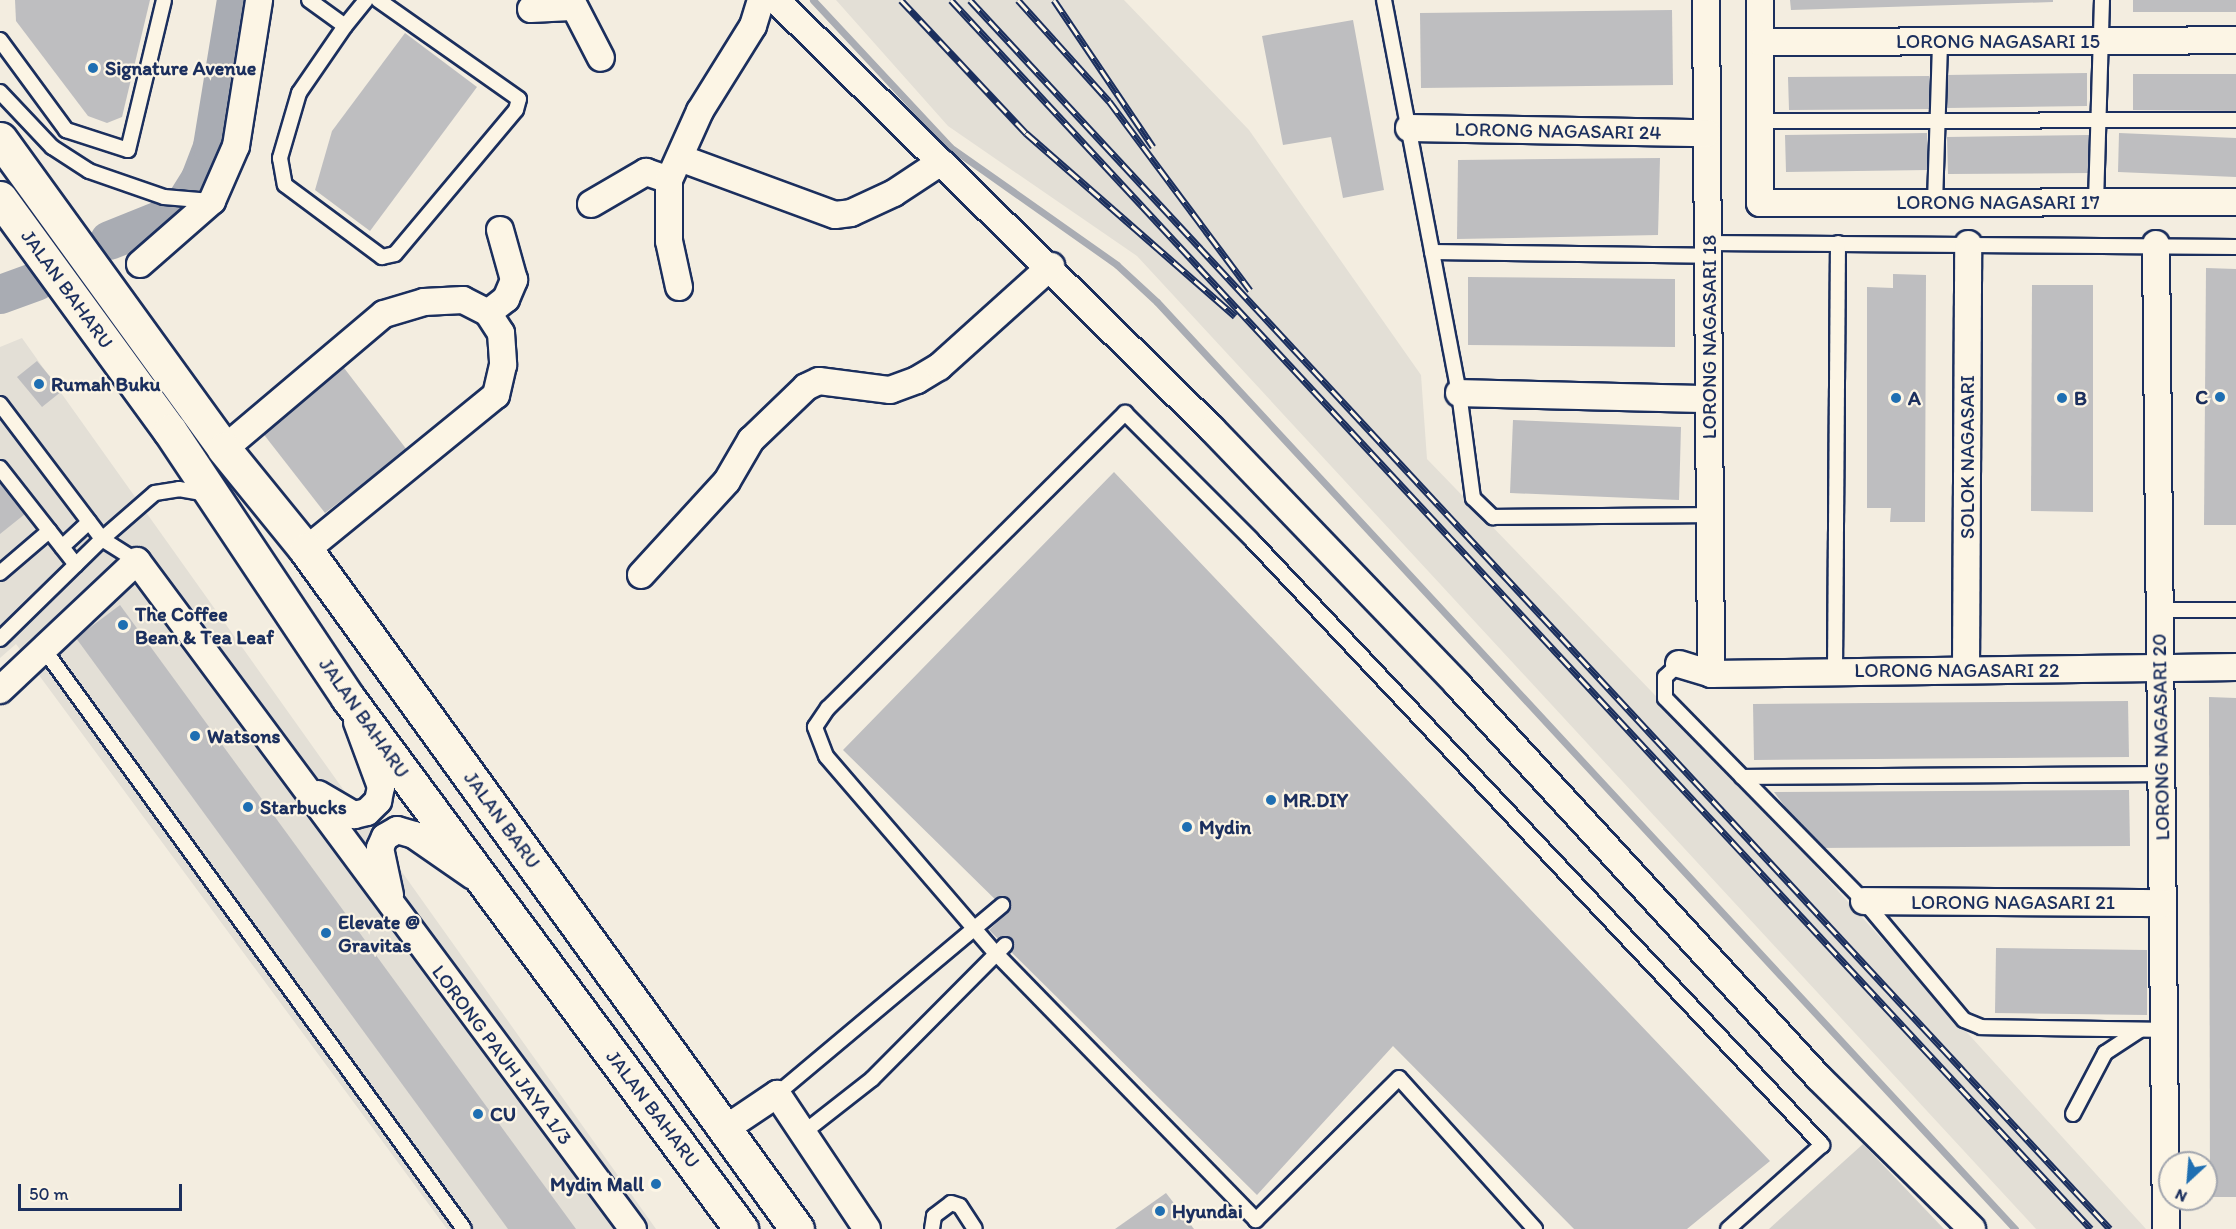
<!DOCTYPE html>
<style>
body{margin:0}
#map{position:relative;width:2236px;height:1229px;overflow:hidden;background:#f3ede0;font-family:Itim,sans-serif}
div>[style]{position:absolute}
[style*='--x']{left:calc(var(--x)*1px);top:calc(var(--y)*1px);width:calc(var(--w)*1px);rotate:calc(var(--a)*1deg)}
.built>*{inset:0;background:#e3dfd6}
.green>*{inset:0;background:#d3d1cc}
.stream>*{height:7px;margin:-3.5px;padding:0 3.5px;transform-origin:3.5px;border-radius:3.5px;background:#a9acb3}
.river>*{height:39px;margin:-19.5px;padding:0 19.5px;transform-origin:19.5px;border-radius:19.5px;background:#a9acb3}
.building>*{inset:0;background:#bebec0}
.roads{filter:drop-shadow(2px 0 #1b2f5e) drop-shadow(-2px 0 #1b2f5e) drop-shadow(0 2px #1b2f5e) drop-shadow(0 -2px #1b2f5e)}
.service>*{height:14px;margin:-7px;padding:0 7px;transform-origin:7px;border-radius:7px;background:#fcf5e5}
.minor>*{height:26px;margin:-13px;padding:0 13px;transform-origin:13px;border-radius:13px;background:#fcf5e5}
.trunk>*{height:33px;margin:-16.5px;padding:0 16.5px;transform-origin:16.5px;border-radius:16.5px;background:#fcf5e5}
.rail>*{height:7px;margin-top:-3.5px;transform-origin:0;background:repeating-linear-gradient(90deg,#fcf5e5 0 14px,#1b2f5e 0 28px);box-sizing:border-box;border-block:2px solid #1b2f5e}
.dots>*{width:16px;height:16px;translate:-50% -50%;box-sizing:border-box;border:3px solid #fcf5e5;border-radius:50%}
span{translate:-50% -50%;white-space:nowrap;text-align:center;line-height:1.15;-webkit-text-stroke:4.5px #fcf5e5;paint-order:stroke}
.street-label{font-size:20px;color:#1b2f5e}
.poi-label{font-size:20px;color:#1b2f5e;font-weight:700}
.left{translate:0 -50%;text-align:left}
.right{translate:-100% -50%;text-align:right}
.north{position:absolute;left:2158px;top:1151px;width:60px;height:60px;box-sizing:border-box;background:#fcf5e5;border:2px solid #a2a6af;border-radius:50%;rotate:206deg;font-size:16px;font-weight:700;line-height:24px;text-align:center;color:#1b2f5e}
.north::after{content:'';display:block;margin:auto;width:21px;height:27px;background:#1f6fb2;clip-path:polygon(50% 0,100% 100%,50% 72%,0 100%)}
.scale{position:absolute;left:18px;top:1184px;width:164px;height:27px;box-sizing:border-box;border:3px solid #1b2f5e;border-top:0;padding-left:8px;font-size:18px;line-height:21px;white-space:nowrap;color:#1b2f5e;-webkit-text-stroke:4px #fcf5e5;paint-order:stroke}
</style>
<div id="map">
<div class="built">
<div style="clip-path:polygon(836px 0,1124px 0,1249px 130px,1421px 375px,1427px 459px,1737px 780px,2146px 1229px,2036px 1229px,1137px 256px,948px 126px)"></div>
<div style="clip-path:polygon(22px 338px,656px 1229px,447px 1229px,16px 644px,0 658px,0 347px)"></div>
</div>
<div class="green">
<div style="clip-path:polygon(1863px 1144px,1944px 1229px,1769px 1229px)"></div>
</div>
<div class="stream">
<div style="--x:813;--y:0;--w:201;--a:47"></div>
<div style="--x:950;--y:147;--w:204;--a:35.2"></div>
<div style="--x:1117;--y:265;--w:54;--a:42.8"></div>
<div style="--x:1157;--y:302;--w:1263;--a:47.21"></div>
</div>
<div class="river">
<div style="--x:109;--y:240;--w:75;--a:-21.8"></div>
<div style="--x:179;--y:212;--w:40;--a:-58"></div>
<div style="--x:200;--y:178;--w:34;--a:-69"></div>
<div style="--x:212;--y:146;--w:148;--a:-80.7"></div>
<div style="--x:0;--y:294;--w:38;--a:-20"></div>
</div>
<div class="building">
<div style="clip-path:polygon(15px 0,150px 0,122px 117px,107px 123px,88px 116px,16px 21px)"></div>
<div style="clip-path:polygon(1790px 0,2053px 0,2053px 2px,1791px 10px)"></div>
<div style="clip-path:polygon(2133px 0,2236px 0,2236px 12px,2133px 12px)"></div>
<div style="clip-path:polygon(1672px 10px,1673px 85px,1421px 88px,1420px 13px)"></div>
<div style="clip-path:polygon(1353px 20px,1384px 190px,1343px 198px,1331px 137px,1283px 145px,1262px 36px)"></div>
<div style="clip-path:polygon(405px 33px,477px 87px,370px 231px,315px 190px,332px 131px)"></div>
<div style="clip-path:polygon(2087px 73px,2087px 106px,1947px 108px,1946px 75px)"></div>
<div style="clip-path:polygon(2133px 74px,2236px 74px,2236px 111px,2133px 110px)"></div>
<div style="clip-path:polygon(1929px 76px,1930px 109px,1789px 110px,1788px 77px)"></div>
<div style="clip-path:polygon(1927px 133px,1928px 170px,1786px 172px,1785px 135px)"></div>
<div style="clip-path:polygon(2119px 133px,2236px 138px,2236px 177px,2118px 172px)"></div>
<div style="clip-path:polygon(2089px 135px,2090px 173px,1948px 174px,1947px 137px)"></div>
<div style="clip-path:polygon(1660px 158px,1658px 235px,1457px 239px,1458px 160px)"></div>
<div style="clip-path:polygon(2206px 268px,2236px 269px,2236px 525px,2204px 525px)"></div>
<div style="clip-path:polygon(1893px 274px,1926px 275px,1925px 522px,1890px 522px,1891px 508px,1867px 508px,1867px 287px,1893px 288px)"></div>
<div style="clip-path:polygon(1468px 277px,1675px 279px,1675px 347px,1468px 345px)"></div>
<div style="clip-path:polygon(2032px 285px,2093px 285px,2093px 512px,2031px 511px)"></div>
<div style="clip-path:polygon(37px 361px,62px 391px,42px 407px,17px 377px)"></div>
<div style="clip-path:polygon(341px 364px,407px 450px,325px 513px,258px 427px)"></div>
<div style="clip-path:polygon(1513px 420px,1681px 427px,1679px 500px,1510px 493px)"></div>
<div style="clip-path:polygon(1114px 472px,1770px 1161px,1687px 1229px,1574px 1229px,1393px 1046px,1257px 1195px,989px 930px,1008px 912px,843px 750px)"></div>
<div style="clip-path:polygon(0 481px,25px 514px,0 534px)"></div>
<div style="clip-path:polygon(120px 605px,576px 1229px,508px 1229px,76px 638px)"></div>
<div style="clip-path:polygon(2209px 697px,2236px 698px,2236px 1197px,2210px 1197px)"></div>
<div style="clip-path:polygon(2128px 701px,2129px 757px,1754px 760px,1753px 704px)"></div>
<div style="clip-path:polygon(2129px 790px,2130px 846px,1816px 848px,1774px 792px)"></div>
<div style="clip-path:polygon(1996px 948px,2147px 950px,2147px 1015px,1995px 1013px)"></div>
<div style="clip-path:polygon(1166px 1193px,1194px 1229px,1115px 1229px)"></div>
</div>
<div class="roads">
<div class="service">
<div style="--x:309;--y:0;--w:44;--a:35.8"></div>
<div style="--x:345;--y:26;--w:33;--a:-51"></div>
<div style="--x:1384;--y:0;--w:400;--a:79.2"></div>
<div style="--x:1459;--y:393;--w:106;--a:82.4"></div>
<div style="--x:1473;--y:498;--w:28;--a:44"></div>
<div style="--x:1493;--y:517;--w:217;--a:-0.5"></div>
<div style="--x:345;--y:26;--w:81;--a:124.5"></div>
<div style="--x:299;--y:93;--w:68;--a:106.3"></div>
<div style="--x:280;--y:158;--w:27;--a:80"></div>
<div style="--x:285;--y:185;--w:121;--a:36.6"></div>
<div style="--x:382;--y:257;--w:13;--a:-13"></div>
<div style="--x:395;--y:254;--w:188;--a:-50"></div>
<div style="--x:516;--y:110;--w:11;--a:-75"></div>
<div style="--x:519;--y:99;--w:172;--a:-144.9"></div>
<div style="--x:0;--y:40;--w:112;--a:53.7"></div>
<div style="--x:66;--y:130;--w:65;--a:17.9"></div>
<div style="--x:128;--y:150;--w:154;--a:-76.5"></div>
<div style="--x:0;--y:92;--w:76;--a:46.6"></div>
<div style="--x:52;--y:147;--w:44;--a:33"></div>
<div style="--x:89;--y:171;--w:79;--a:19.1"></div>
<div style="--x:164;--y:197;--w:47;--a:4.9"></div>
<div style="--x:1760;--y:121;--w:476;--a:-0.1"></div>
<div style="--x:2096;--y:202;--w:202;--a:-88.3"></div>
<div style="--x:1935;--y:203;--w:162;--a:-88.2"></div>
<div style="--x:1708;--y:243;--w:528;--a:0.43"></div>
<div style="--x:1432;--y:252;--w:276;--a:0.8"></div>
<div style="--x:0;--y:404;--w:169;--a:52.9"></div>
<div style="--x:102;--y:539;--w:70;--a:-41"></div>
<div style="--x:155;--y:493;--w:24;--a:-9"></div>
<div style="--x:179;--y:489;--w:29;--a:10"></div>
<div style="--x:0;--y:468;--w:123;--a:51.9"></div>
<div style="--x:62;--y:547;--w:37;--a:-43"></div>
<div style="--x:0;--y:573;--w:65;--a:-40.6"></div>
<div style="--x:2160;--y:610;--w:76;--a:0"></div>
<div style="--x:0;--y:639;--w:143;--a:-44.4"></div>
<div style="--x:102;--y:539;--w:41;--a:32.2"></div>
<div style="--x:43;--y:648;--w:717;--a:54.07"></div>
<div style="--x:1679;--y:664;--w:19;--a:137"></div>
<div style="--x:1665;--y:677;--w:21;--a:90"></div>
<div style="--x:1665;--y:698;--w:284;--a:45.6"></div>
<div style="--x:1864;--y:901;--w:155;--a:50"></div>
<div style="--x:1964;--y:1020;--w:18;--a:22"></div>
<div style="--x:1981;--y:1027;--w:183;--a:0.9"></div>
<div style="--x:1835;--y:671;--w:428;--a:-89.6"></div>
<div style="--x:1742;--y:777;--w:420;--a:-0.4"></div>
<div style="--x:777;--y:1094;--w:294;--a:-40"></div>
<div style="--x:2073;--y:1114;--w:69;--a:-62.3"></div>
<div style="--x:2105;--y:1053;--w:42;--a:-33.3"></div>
<div style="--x:803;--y:1133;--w:88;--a:-38"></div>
<div style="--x:872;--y:1079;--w:189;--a:-45.2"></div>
<div style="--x:932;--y:1229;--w:13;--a:-81"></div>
<div style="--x:934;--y:1216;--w:21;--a:-37"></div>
<div style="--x:951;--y:1203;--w:9;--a:18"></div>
<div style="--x:960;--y:1206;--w:27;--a:57"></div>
<div style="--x:1535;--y:1229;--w:203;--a:-132"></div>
<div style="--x:1399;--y:1078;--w:202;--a:135.2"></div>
<div style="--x:1256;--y:1220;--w:371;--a:-134.3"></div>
<div style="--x:997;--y:955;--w:262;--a:-130.7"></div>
<div style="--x:826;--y:756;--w:31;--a:-111"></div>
<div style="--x:815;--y:727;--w:23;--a:-56"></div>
<div style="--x:828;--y:708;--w:419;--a:-44.8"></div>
<div style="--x:1125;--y:413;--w:178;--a:45"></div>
<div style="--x:1251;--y:539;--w:833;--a:46.7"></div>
<div style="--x:1822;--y:1145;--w:126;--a:138.2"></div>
</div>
<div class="minor">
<div style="--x:571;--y:0;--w:65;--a:62.7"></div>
<div style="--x:776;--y:0;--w:612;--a:44.54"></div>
<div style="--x:1212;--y:429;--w:354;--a:46.1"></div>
<div style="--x:1457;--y:684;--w:535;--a:47.42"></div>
<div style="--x:1819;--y:1078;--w:215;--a:44.6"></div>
<div style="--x:1706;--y:0;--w:674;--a:89.57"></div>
<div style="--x:1760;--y:0;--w:203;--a:90"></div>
<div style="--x:1760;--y:203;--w:476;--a:-0.1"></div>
<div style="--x:531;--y:9;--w:40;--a:-2.9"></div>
<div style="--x:1760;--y:42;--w:476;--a:-0.2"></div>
<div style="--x:1409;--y:128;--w:298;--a:1"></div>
<div style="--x:680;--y:158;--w:165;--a:20.2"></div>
<div style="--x:835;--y:215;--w:16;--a:-7"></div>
<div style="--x:851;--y:213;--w:47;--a:-24.9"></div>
<div style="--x:894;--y:193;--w:56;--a:-33.4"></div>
<div style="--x:591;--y:204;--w:64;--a:-30.2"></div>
<div style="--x:646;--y:172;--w:24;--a:19"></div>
<div style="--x:2156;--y:244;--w:985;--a:89.42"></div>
<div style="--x:140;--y:264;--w:96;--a:-41.2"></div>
<div style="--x:212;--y:201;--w:60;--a:-66.4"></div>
<div style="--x:236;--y:146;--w:148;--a:-81"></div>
<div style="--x:679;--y:287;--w:47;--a:-102.3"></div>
<div style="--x:669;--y:241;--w:61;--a:-90"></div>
<div style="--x:669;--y:180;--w:76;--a:-65.8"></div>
<div style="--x:700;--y:111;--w:100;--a:-58.1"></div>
<div style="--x:753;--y:26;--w:27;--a:-73"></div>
<div style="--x:488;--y:313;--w:23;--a:-38"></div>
<div style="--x:506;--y:299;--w:21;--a:-67"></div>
<div style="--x:514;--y:280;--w:52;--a:-105.6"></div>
<div style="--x:1459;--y:393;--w:250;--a:1.4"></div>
<div style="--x:224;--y:449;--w:209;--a:-40.2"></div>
<div style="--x:384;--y:314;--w:42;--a:-16.7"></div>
<div style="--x:424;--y:302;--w:39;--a:-3"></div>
<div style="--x:463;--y:300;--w:28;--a:27"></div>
<div style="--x:488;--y:313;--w:24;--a:57"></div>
<div style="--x:501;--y:333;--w:32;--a:86"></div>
<div style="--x:503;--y:365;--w:31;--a:103"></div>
<div style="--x:496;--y:395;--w:245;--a:140.8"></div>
<div style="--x:641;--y:575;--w:127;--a:-47.5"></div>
<div style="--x:727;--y:481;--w:48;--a:-59.7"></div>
<div style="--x:751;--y:440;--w:76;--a:-43.9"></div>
<div style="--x:806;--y:387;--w:14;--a:-25"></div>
<div style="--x:819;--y:381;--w:72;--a:7.2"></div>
<div style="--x:890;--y:390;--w:29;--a:-20"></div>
<div style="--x:917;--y:380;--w:26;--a:-31"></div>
<div style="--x:939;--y:367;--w:151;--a:-42"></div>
<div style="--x:1679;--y:664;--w:34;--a:17"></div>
<div style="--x:1711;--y:674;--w:525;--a:-0.76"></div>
<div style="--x:1966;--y:670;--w:426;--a:-89.7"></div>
<div style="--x:0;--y:690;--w:188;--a:-43.3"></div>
<div style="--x:137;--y:561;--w:832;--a:53.41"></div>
<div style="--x:318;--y:794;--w:42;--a:30.3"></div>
<div style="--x:354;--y:815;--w:13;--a:-13"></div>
<div style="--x:367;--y:812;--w:16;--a:-45"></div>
<div style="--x:378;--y:801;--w:14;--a:-78"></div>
<div style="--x:381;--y:787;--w:69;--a:-110.3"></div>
<div style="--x:390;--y:895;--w:48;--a:-102"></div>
<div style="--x:380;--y:848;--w:12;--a:-66"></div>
<div style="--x:385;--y:837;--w:14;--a:-30"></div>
<div style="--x:397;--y:830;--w:18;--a:16"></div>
<div style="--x:414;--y:835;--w:72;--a:34.8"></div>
<div style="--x:1864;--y:901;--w:299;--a:0.4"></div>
<div style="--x:725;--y:1129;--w:63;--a:-33.9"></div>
<div style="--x:777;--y:1094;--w:162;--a:56.3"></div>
</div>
<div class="trunk">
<div style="--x:0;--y:139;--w:382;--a:54.1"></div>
<div style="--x:224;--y:449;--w:130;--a:50.9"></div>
<div style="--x:306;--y:550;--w:838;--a:54.13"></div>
<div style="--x:0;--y:198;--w:288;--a:53.9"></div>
<div style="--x:170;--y:431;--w:321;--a:56.3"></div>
<div style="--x:348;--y:698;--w:661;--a:53.49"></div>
</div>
</div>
<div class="rail">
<div style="--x:901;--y:0;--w:183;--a:46.8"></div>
<div style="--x:1026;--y:133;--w:278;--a:41.2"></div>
<div style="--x:951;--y:0;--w:1676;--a:47.15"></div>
<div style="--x:970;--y:0;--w:1676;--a:47.15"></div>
<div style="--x:1018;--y:0;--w:136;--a:48"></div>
<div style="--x:1109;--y:101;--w:236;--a:53.3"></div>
<div style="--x:1054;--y:0;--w:177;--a:56"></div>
</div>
<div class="dots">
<div style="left:93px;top:68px;background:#1f6fb2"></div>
<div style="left:39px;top:384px;background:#1f6fb2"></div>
<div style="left:2220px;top:397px;background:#1f6fb2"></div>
<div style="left:1896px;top:398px;background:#1f6fb2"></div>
<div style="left:2062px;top:398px;background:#1f6fb2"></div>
<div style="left:123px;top:625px;background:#1f6fb2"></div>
<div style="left:195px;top:736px;background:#1f6fb2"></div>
<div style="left:1271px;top:800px;background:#1f6fb2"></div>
<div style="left:248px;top:807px;background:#1f6fb2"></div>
<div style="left:1187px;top:827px;background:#1f6fb2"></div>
<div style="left:326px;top:933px;background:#1f6fb2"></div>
<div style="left:478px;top:1114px;background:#1f6fb2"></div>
<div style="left:656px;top:1184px;background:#1f6fb2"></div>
<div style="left:1160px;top:1211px;background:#1f6fb2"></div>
</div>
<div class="street-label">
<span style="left:1998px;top:41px">LORONG NAGASARI 15</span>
<span style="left:1558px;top:131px;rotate:1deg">LORONG NAGASARI 24</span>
<span style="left:1998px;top:202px">LORONG NAGASARI 17</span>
<span style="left:67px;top:289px;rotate:54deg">JALAN BAHARU</span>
<span style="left:1709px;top:337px;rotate:-90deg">LORONG NAGASARI 18</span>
<span style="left:1967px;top:457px;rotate:-90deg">SOLOK NAGASARI</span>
<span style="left:1957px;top:670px">LORONG NAGASARI 22</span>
<span style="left:364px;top:718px;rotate:55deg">JALAN BAHARU</span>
<span style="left:2161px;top:737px;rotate:-91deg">LORONG NAGASARI 20</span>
<span style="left:502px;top:820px;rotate:54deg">JALAN BARU</span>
<span style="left:2013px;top:902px">LORONG NAGASARI 21</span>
<span style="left:502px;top:1055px;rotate:53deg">LORONG PAUH JAYA 1/3</span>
<span style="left:653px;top:1109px;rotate:53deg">JALAN BAHARU</span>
</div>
<div class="poi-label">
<span class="left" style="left:105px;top:68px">Signature Avenue</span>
<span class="left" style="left:51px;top:384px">Rumah Buku</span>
<span class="right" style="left:2208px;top:397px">C</span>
<span class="left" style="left:1908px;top:398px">A</span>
<span class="left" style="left:2074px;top:398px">B</span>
<span class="left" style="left:135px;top:626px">The Coffee<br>Bean &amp; Tea Leaf</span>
<span class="left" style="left:207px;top:736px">Watsons</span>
<span class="left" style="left:1283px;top:800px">MR.DIY</span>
<span class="left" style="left:260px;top:807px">Starbucks</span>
<span class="left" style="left:1199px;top:827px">Mydin</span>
<span class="left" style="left:338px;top:934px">Elevate @<br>Gravitas</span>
<span class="left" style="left:490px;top:1114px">CU</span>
<span class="right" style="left:644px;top:1184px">Mydin Mall</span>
<span class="left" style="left:1172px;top:1211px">Hyundai</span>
</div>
<div class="north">N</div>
<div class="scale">50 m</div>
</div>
